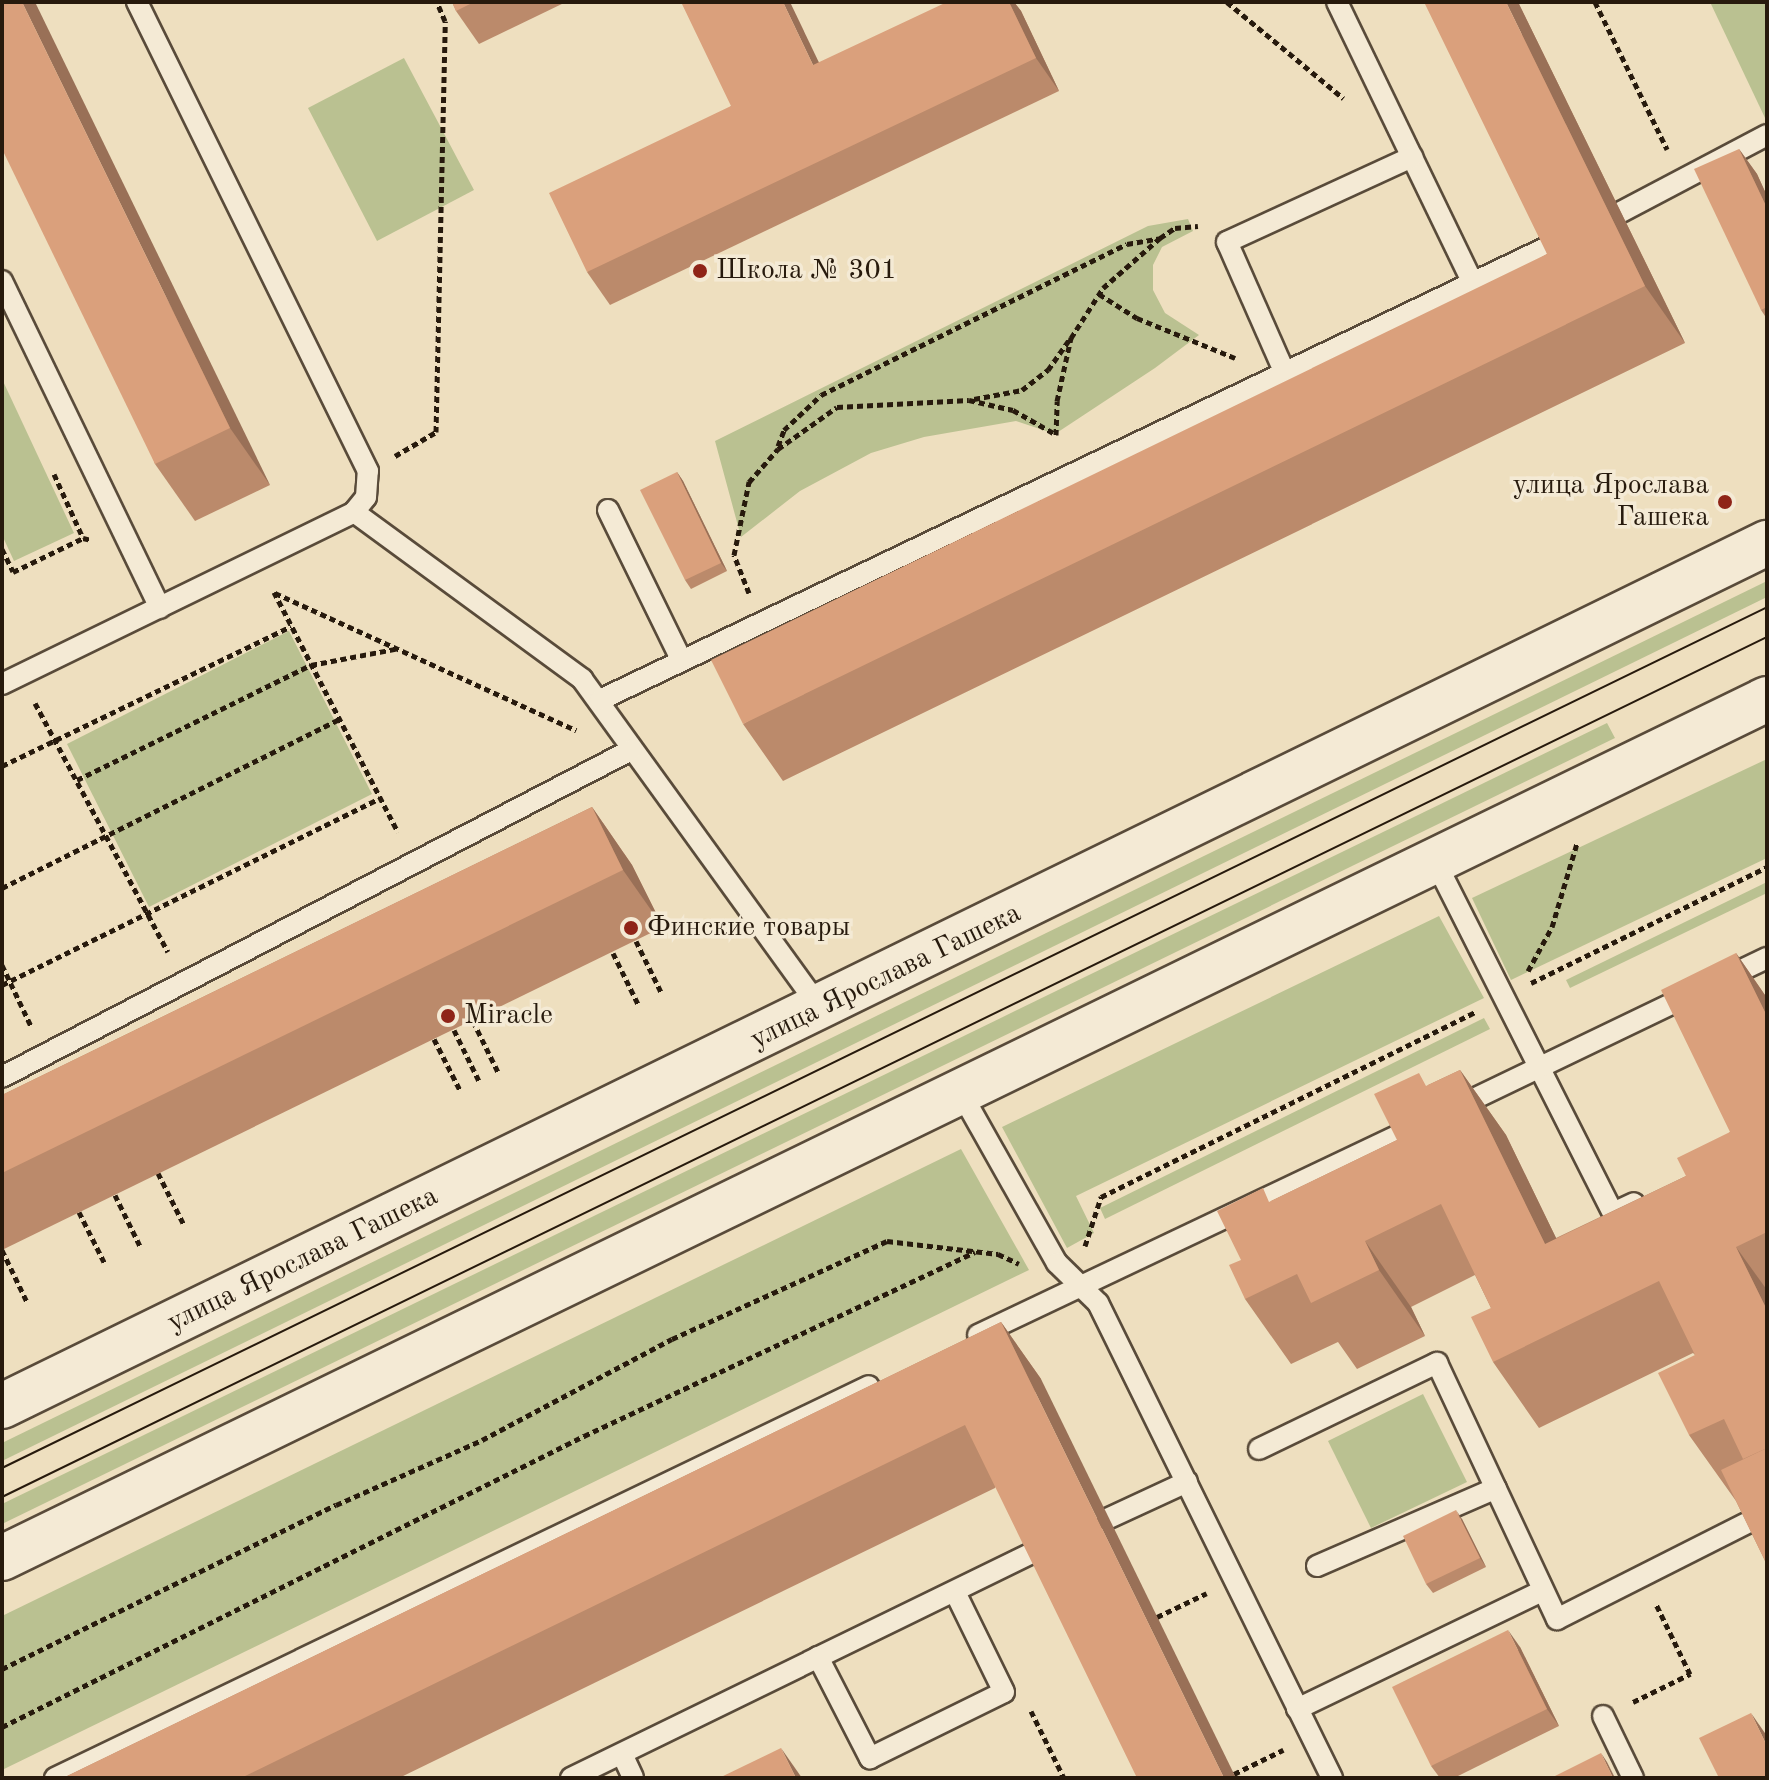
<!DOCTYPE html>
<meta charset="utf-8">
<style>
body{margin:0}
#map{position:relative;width:1769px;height:1780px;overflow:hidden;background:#eedfbf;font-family:"Old Standard TT",serif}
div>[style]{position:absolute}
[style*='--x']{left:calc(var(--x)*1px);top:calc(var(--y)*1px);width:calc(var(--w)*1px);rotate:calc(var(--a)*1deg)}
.green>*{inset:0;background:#bac191}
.path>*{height:5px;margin-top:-2.5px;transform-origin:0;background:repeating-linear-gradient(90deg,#271a0d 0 6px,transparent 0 10px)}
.roads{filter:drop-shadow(2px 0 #594b3a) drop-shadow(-2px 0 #594b3a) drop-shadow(0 2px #594b3a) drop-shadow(0 -2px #594b3a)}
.lane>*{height:20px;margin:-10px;padding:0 10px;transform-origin:10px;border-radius:10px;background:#f4ead5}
.secondary>*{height:44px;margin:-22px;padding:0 22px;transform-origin:22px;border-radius:22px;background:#f4ead5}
.tram>*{height:2px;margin:-1px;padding:0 1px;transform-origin:1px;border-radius:1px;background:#271a0d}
.wall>*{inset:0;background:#bb8a6b}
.shaded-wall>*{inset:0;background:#997057}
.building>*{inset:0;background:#daa07c}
.dots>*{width:22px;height:22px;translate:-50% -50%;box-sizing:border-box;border:4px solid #f4ead5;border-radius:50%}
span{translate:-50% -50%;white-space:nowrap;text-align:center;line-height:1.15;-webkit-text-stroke:7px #f4ead5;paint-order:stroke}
.poi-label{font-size:28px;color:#271a0d}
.left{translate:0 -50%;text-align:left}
.right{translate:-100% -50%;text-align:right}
.street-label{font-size:28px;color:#271a0d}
.frame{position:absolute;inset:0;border:4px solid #271a0d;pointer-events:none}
</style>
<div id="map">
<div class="green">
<div style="clip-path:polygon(1710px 2px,1767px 2px,1766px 120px)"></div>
<div style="clip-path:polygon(404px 58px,474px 190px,377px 241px,308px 108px)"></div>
<div style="clip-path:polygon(1188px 219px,1193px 231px,1162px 247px,1153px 265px,1153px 290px,1165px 313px,1199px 335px,1155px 368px,1055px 434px,1016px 421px,924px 437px,871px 453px,800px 491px,741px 537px,715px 441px,1148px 226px)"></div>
<div style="clip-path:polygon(2px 379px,74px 533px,14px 561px,2px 535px)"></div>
<div style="clip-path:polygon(1767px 581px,1767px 597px,2px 1461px,2px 1443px)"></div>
<div style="clip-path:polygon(289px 631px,372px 794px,149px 907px,67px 744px)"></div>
<div style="clip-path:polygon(1607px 723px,1615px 738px,2px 1524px,2px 1504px)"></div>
<div style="clip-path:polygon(1767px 759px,1767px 858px,1511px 980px,1472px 898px)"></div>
<div style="clip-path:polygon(1767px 882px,1767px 893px,1570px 988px,1566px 980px)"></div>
<div style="clip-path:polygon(1439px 916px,1484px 998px,1076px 1196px,1094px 1233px,1067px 1248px,1002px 1127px)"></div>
<div style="clip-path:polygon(1484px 1018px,1490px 1029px,1105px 1219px,1100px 1208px)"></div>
<div style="clip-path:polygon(961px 1149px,1029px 1270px,2px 1770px,2px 1616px)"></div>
<div style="clip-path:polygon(1423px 1394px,1467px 1482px,1371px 1528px,1328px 1441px)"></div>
</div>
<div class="path">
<div style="--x:1227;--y:2;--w:151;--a:39.6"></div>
<div style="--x:1595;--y:2;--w:164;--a:63.9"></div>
<div style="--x:1099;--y:294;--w:45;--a:32.3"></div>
<div style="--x:1137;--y:318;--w:106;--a:22.2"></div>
<div style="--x:974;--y:399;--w:49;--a:-10.6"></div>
<div style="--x:1022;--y:390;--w:33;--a:-38"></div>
<div style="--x:1048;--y:370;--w:37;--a:-55"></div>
<div style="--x:1056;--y:435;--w:34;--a:-88"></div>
<div style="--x:1057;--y:401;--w:65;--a:-77.5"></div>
<div style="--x:1071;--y:338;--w:59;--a:-57.4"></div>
<div style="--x:1103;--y:288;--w:76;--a:-41.3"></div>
<div style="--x:1160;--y:238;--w:18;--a:-34"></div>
<div style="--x:1175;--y:228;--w:23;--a:-5"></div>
<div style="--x:778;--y:446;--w:17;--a:-69"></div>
<div style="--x:784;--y:430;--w:51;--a:-43.4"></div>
<div style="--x:821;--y:395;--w:341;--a:-26.3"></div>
<div style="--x:1127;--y:244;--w:34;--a:-10"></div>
<div style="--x:395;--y:456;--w:48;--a:-30.3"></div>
<div style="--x:436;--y:432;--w:411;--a:-88.7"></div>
<div style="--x:445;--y:21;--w:21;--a:-113"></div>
<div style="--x:54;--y:474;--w:70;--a:65.6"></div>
<div style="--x:83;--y:538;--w:8;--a:14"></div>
<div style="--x:2;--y:549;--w:25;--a:64"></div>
<div style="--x:13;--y:572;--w:78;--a:-25.9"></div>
<div style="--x:274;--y:592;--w:270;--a:62.7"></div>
<div style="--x:275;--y:593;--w:331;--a:24.5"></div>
<div style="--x:749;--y:593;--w:41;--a:-111.5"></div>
<div style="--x:734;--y:555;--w:75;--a:-78.4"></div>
<div style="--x:749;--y:482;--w:44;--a:-48.7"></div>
<div style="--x:778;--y:449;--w:72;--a:-35.4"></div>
<div style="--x:837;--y:407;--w:132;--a:-3"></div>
<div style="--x:969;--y:400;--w:45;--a:12.8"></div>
<div style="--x:1013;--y:410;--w:48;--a:29.7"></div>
<div style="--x:35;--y:703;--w:282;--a:61.9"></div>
<div style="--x:2;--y:766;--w:321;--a:-25.8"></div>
<div style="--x:77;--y:780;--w:261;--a:-26.2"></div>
<div style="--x:311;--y:665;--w:86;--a:-10.8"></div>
<div style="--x:2;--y:888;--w:377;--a:-26.6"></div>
<div style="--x:636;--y:941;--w:57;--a:63.9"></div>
<div style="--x:613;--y:953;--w:57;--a:63.9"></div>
<div style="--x:2;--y:965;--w:68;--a:64.6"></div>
<div style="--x:1528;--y:971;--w:50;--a:-61.4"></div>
<div style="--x:1552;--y:927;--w:88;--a:-73.4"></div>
<div style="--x:1531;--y:983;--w:263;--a:-26.2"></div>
<div style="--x:2;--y:985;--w:422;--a:-26.3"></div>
<div style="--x:473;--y:1021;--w:57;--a:63.9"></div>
<div style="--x:454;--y:1030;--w:57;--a:63.9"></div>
<div style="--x:434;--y:1039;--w:57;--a:63"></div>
<div style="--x:158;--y:1173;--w:58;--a:63.4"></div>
<div style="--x:115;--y:1195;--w:57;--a:63.9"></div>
<div style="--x:79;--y:1212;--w:58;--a:63.4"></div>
<div style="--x:1085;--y:1246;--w:52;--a:-71.9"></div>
<div style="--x:1101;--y:1197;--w:418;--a:-26.3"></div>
<div style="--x:2;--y:1250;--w:58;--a:64.3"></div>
<div style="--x:1157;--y:1617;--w:55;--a:-25.6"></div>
<div style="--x:2;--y:1669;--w:372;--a:-26.2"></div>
<div style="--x:336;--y:1505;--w:160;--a:-24"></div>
<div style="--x:482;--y:1440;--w:215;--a:-28"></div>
<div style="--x:672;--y:1339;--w:236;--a:-24.5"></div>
<div style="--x:887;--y:1241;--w:112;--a:6.7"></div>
<div style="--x:998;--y:1254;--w:23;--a:25"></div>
<div style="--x:1633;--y:1702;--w:64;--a:-26.2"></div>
<div style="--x:1690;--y:1674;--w:78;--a:-115.9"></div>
<div style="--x:1031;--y:1711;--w:75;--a:63.8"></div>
<div style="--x:2;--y:1727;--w:651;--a:-26.57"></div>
<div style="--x:584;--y:1436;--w:432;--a:-25.2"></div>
<div style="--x:1234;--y:1774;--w:55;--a:-26.1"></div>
</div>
<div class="roads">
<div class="lane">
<div style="--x:1337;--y:2;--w:312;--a:64.2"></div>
<div style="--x:1621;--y:212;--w:165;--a:-27.8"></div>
<div style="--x:2;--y:281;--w:363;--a:64.2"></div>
<div style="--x:1284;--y:371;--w:141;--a:-113.8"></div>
<div style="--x:1227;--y:242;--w:204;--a:-24.7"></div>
<div style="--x:608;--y:510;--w:164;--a:63.9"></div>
<div style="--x:354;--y:512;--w:283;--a:36.2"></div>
<div style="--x:582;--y:679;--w:407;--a:54.1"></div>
<div style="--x:2;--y:684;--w:392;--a:-26"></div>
<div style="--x:354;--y:512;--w:19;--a:-51"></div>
<div style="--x:366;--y:497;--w:26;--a:-86"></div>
<div style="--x:368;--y:471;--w:523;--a:-116.22"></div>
<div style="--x:600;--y:700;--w:1057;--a:-25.55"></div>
<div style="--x:1434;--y:859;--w:397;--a:63.2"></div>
<div style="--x:1613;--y:1213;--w:23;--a:-25"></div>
<div style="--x:1721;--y:980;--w:51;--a:-25.6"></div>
<div style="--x:2;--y:1077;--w:709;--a:-27.47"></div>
<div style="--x:960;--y:1091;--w:197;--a:60.6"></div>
<div style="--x:1057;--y:1263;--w:57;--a:44.3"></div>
<div style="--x:1098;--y:1303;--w:530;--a:63.77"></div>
<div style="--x:1455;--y:1108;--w:263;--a:-25.7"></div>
<div style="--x:978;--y:1335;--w:488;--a:-25.4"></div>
<div style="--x:1259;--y:1449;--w:198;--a:-25.8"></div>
<div style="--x:1437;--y:1363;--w:283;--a:64.9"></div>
<div style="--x:1557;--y:1619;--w:235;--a:-26.8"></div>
<div style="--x:1109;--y:1518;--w:86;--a:-24.8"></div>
<div style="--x:1317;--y:1566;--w:195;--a:-23.5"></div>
<div style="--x:818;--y:1657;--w:114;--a:62.8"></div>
<div style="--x:870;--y:1758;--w:149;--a:-26.2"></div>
<div style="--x:1004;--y:1692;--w:111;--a:-116.1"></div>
<div style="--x:1297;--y:1709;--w:272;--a:-25.7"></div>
<div style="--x:1603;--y:1716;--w:69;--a:64.2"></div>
<div style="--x:622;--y:1754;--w:26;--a:65"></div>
<div style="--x:55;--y:1778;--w:903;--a:-25.71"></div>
<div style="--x:571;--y:1778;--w:520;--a:-26.02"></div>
</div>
<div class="secondary">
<div style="--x:2;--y:1406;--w:1965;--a:-26.06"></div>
<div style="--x:2;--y:1558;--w:1963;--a:-25.95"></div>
</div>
</div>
<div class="tram">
<div style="--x:2;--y:1468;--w:1964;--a:-26"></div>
<div style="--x:2;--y:1497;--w:1963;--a:-25.98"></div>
</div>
<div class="wall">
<div style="clip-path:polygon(2px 2px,270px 485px,195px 521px,155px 464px)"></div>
<div style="clip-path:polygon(452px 2px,566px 2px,479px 44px,456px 11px)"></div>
<div style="clip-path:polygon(1009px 2px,1014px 2px,1021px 11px,1059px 91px,610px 305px,587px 272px,731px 106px,819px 63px)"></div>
<div style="clip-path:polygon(1518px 2px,1685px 343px,783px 781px,743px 724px,1547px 254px)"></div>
<div style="clip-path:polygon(1739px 149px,1757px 174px,1767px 196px,1767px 319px,1761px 310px)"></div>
<div style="clip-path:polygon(677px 472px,683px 481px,727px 571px,691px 589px,685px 580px)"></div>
<div style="clip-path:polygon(592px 807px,632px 865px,663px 927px,2px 1250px,2px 1095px)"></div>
<div style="clip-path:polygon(1736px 953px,1767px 998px,1767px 1565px,1736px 1501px,1689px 1435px,1695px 1355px,1693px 1353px,1539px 1428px,1493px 1362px,1491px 1308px,1475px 1275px,1411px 1307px,1425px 1336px,1357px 1369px,1338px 1342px,1291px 1364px,1245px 1299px,1241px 1260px,1271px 1201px,1397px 1140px,1428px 1085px,1460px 1070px,1506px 1135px,1556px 1238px,1686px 1176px,1730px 1132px)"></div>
<div style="clip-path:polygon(1001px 1322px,1041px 1379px,995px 1488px,399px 1778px,63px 1778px)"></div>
<div style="clip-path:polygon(1462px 1519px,1486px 1567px,1433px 1593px,1426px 1584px)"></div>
<div style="clip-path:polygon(1520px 1647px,1559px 1726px,1454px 1778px,1440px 1778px,1431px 1766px)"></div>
</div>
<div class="shaded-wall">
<div style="clip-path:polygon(22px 2px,35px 2px,270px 485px,230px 428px)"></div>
<div style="clip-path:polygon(783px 2px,790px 2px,836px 98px,813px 65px)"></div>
<div style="clip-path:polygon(1009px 2px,1014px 2px,1021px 11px,1059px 91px,1036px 58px)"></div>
<div style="clip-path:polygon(1506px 2px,1518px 2px,1685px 343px,1645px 286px)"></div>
<div style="clip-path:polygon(1739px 149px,1757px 174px,1767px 196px,1767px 208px)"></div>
<div style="clip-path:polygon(677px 472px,683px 481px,727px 571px,721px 563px)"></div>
<div style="clip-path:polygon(592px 807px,632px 865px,663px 927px,623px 870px)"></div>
<div style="clip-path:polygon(1736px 953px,1767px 998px,1767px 1017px)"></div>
<div style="clip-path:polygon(1460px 1070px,1506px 1135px,1591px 1310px,1545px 1244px)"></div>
<div style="clip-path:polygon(1365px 1241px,1411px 1307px,1425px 1336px,1379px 1270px)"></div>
<div style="clip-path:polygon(1736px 1247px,1767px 1290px,1767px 1310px)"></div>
<div style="clip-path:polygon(1001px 1322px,1041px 1379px,1236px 1778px,1224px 1778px)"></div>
<div style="clip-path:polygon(1456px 1510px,1462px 1519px,1486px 1567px,1480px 1558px)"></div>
<div style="clip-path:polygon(1508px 1630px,1520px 1647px,1559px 1726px,1547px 1709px)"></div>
<div style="clip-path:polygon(1751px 1713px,1767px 1736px,1767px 1746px)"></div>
<div style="clip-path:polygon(781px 1748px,802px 1778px,796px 1778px)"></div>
<div style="clip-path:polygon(1601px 1753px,1607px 1762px,1615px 1778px,1613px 1778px)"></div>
</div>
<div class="building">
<div style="clip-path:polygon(2px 2px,22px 2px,230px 428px,155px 464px,2px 149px)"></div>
<div style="clip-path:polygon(452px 2px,474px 2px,456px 11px)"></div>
<div style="clip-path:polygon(681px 2px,783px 2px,813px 65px,947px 2px,1009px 2px,1036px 58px,587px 272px,549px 193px,731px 106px)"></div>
<div style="clip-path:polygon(1424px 2px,1506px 2px,1645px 286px,743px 724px,711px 660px,1547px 254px)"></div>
<div style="clip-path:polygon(1739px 149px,1767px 208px,1767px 307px,1761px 310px,1694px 169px)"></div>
<div style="clip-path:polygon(677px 472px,721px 563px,685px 580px,640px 490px)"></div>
<div style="clip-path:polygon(592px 807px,623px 870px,2px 1173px,2px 1095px)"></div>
<div style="clip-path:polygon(1736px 953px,1767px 1016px,1767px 1232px,1736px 1247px,1767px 1310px,1767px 1448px,1743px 1459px,1724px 1419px,1689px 1435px,1658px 1373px,1695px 1355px,1659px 1281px,1493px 1362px,1471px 1317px,1491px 1308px,1441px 1204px,1365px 1241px,1379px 1270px,1311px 1303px,1297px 1274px,1245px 1299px,1229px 1265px,1241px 1260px,1217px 1211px,1263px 1188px,1269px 1202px,1397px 1140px,1374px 1094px,1419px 1073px,1426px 1086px,1460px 1070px,1545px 1244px,1686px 1176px,1677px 1158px,1730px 1132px,1661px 990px)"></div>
<div style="clip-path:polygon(1001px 1322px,1224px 1778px,1137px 1778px,965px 1425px,241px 1778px,63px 1778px)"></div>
<div style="clip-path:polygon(1767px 1448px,1767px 1565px,1721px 1470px)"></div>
<div style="clip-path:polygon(1456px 1510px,1480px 1558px,1426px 1584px,1403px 1536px)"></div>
<div style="clip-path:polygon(1508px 1630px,1547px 1709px,1431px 1766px,1392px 1687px)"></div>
<div style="clip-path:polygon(1751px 1713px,1767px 1746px,1767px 1778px,1719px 1778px,1699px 1738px)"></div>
<div style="clip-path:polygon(781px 1748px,796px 1778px,719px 1778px)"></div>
<div style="clip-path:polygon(1601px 1753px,1613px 1778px,1551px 1778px)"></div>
</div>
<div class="dots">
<div style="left:700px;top:271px;background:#8f2418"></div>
<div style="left:1725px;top:502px;background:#8f2418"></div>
<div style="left:631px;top:928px;background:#8f2418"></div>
<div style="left:448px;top:1016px;background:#8f2418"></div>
</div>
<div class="poi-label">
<span class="left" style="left:716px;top:271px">Школа № 301</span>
<span class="right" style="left:1709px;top:502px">улица Ярослава<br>Гашека</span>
<span class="left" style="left:647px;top:928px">Финские товары</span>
<span class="left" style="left:464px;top:1016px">Miracle</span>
</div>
<div class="street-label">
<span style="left:886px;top:977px;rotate:-26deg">улица Ярослава Гашека</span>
<span style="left:303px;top:1260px;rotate:-26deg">улица Ярослава Гашека</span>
</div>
<div class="frame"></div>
</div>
